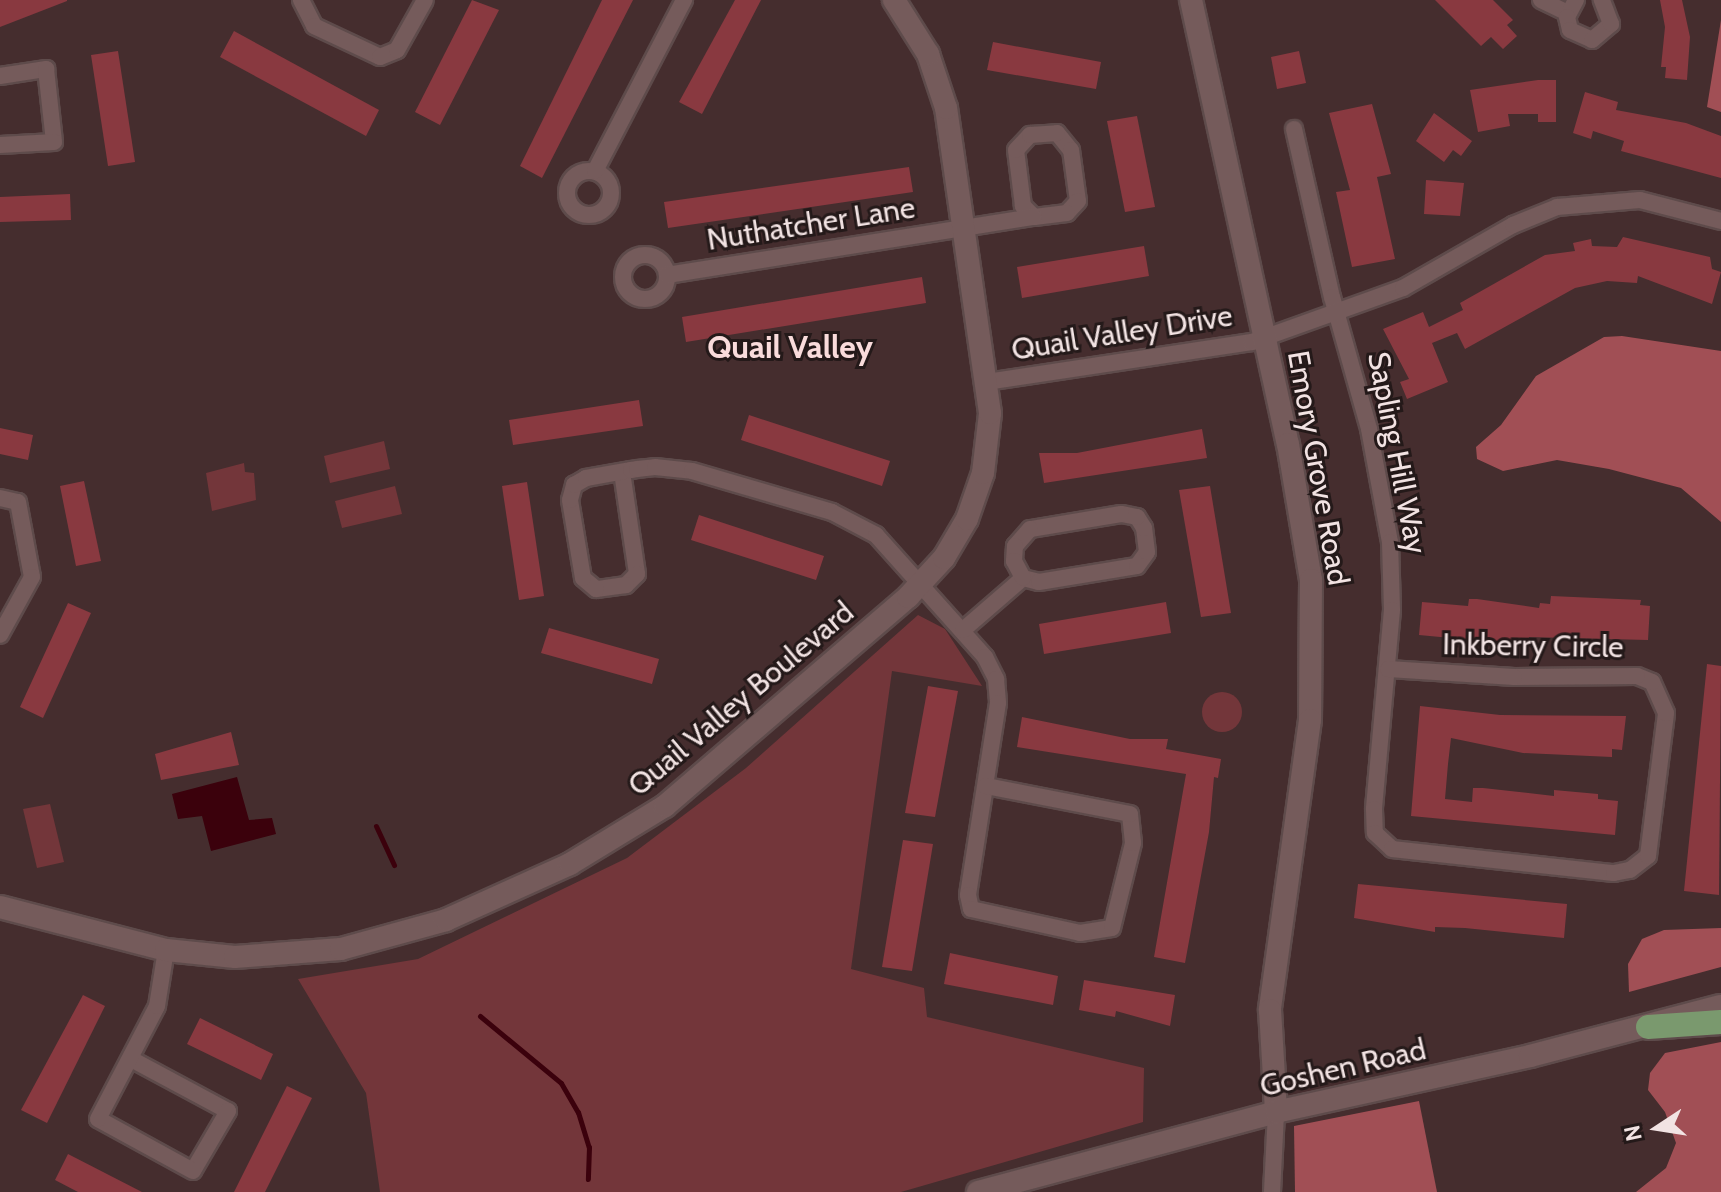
<!DOCTYPE html>
<style>
body{margin:0}
#map{position:relative;width:1721px;height:1192px;overflow:hidden;background:#452d2e;font-family:Cabin,sans-serif}
div>[style]{position:absolute}
[style*='--x']{left:calc(var(--x)*1px);top:calc(var(--y)*1px);width:calc(var(--w)*1px);rotate:calc(var(--a)*1deg)}
.green>*{inset:0;background:#73363a}
.round{border-radius:50%}
.forest>*{inset:0;background:#a14f55}
.water>*{inset:0;background:#3b010c}
.stream>*{height:5px;margin:-2.5px;padding:0 2.5px;transform-origin:2.5px;border-radius:2.5px;background:#3b010c}
.building>*{inset:0;background:#893940}
.roads{filter:drop-shadow(2px 0 #5e4b4b) drop-shadow(-2px 0 #5e4b4b) drop-shadow(0 2px #5e4b4b) drop-shadow(0 -2px #5e4b4b)}
.street>*{height:16px;margin:-8px;padding:0 8px;transform-origin:8px;border-radius:8px;background:#755b5b}
.street>.ring{margin:-8px;padding:0;box-sizing:content-box;background:none;border:16px solid #755b5b;border-radius:50%}
.secondary>*{height:22px;margin:-11px;padding:0 11px;transform-origin:11px;border-radius:11px;background:#755b5b}
.primary>*{height:24px;margin:-12px;padding:0 12px;transform-origin:12px;border-radius:12px;background:#7a996e}
span{translate:-50% -50%;white-space:nowrap;text-align:center;line-height:1.15;-webkit-text-stroke:6px #241919;paint-order:stroke}
.street-label{font-size:30px;color:#f2e3e3}
.neighbourhood-label{font-size:32px;color:#f9dbdb;font-weight:700}
.north{position:absolute;left:1617px;top:1088px;width:80px;height:80px;-webkit-text-stroke:6px #241919;paint-order:stroke;rotate:258deg;font-size:22px;font-weight:700;line-height:32px;text-align:center;color:#f2e3e3}
.north::after{content:'';display:block;margin:auto;width:28px;height:36px;background:#f2e3e3;clip-path:polygon(50% 0,100% 100%,50% 72%,0 100%)}
</style>
<div id="map">
<div class="green">
<div style="clip-path:polygon(384px 441px,390px 469px,330px 483px,324px 456px)"></div>
<div style="clip-path:polygon(244px 463px,245px 472px,254px 473px,256px 500px,212px 511px,206px 473px)"></div>
<div style="clip-path:polygon(395px 486px,402px 514px,342px 528px,335px 501px)"></div>
<div style="clip-path:polygon(918px 615px,945px 629px,982px 686px,892px 671px,851px 969px,924px 988px,927px 1017px,1144px 1068px,1143px 1122px,901px 1192px,380px 1192px,366px 1093px,298px 979px,418px 959px,627px 858px,746px 768px)"></div>
<div class="round" style="left:1202px;top:692px;width:40px;height:40px"></div>
<div style="clip-path:polygon(50px 804px,64px 862px,37px 868px,23px 809px)"></div>
</div>
<div class="forest">
<div style="clip-path:polygon(1721px 20px,1721px 112px,1707px 107px)"></div>
<div style="clip-path:polygon(1622px 336px,1721px 351px,1721px 522px,1681px 488px,1609px 469px,1557px 460px,1503px 471px,1477px 459px,1476px 447px,1501px 425px,1536px 376px,1604px 337px)"></div>
<div style="clip-path:polygon(1721px 928px,1721px 967px,1629px 992px,1628px 964px,1642px 939px,1664px 930px)"></div>
<div style="clip-path:polygon(1721px 1042px,1721px 1192px,1636px 1192px,1666px 1168px,1676px 1143px,1665px 1112px,1648px 1090px,1650px 1073px,1665px 1053px)"></div>
<div style="clip-path:polygon(1419px 1101px,1437px 1192px,1295px 1192px,1294px 1126px)"></div>
</div>
<div class="water">
<div style="clip-path:polygon(237px 777px,249px 820px,272px 818px,276px 834px,211px 851px,202px 816px,178px 819px,172px 794px)"></div>
</div>
<div class="stream">
<div style="--x:376;--y:826;--w:43;--a:65.2"></div>
<div style="--x:480;--y:1016;--w:105;--a:39.6"></div>
<div style="--x:561;--y:1083;--w:34;--a:60"></div>
<div style="--x:578;--y:1112;--w:37;--a:73"></div>
<div style="--x:589;--y:1147;--w:32;--a:92"></div>
</div>
<div class="building">
<div style="clip-path:polygon(0 0,67px 0,67px 1px,0 27px)"></div>
<div style="clip-path:polygon(472px 0,499px 10px,440px 125px,415px 112px)"></div>
<div style="clip-path:polygon(602px 0,633px 0,542px 178px,520px 166px)"></div>
<div style="clip-path:polygon(735px 0,761px 0,702px 114px,679px 102px)"></div>
<div style="clip-path:polygon(1435px 0,1493px 0,1513px 20px,1507px 25px,1517px 36px,1503px 49px,1491px 37px,1481px 46px)"></div>
<div style="clip-path:polygon(1660px 0,1682px 0,1690px 37px,1687px 80px,1665px 78px,1666px 67px,1661px 67px,1665px 27px)"></div>
<div style="clip-path:polygon(234px 31px,379px 110px,366px 136px,220px 57px)"></div>
<div style="clip-path:polygon(993px 42px,1101px 62px,1096px 89px,987px 70px)"></div>
<div style="clip-path:polygon(118px 51px,135px 162px,108px 166px,91px 55px)"></div>
<div style="clip-path:polygon(1299px 51px,1306px 83px,1277px 89px,1271px 57px)"></div>
<div style="clip-path:polygon(1538px 80px,1556px 80px,1556px 122px,1538px 122px,1538px 114px,1508px 114px,1510px 126px,1478px 132px,1470px 90px)"></div>
<div style="clip-path:polygon(1585px 92px,1618px 102px,1616px 110px,1686px 123px,1721px 136px,1721px 178px,1621px 151px,1624px 141px,1593px 131px,1591px 139px,1573px 133px)"></div>
<div style="clip-path:polygon(1372px 104px,1391px 174px,1377px 177px,1395px 259px,1352px 267px,1336px 192px,1350px 190px,1329px 113px)"></div>
<div style="clip-path:polygon(1434px 113px,1472px 141px,1461px 156px,1453px 150px,1444px 162px,1416px 141px)"></div>
<div style="clip-path:polygon(1137px 116px,1155px 207px,1125px 212px,1107px 121px)"></div>
<div style="clip-path:polygon(909px 167px,913px 192px,668px 228px,664px 202px)"></div>
<div style="clip-path:polygon(1426px 180px,1464px 183px,1460px 216px,1424px 214px)"></div>
<div style="clip-path:polygon(70px 194px,71px 220px,0 222px,0 197px)"></div>
<div style="clip-path:polygon(1623px 237px,1710px 257px,1712px 269px,1721px 272px,1712px 304px,1638px 276px,1637px 283px,1607px 281px,1575px 288px,1465px 349px,1457px 333px,1432px 343px,1448px 382px,1407px 399px,1400px 382px,1409px 379px,1383px 329px,1423px 312px,1429px 327px,1463px 310px,1460px 303px,1545px 255px,1575px 251px,1573px 243px,1591px 239px,1592px 246px,1617px 247px)"></div>
<div style="clip-path:polygon(1144px 246px,1149px 276px,1022px 298px,1017px 267px)"></div>
<div style="clip-path:polygon(922px 277px,926px 303px,686px 342px,682px 317px)"></div>
<div style="clip-path:polygon(639px 400px,643px 426px,513px 445px,509px 420px)"></div>
<div style="clip-path:polygon(749px 415px,890px 461px,882px 486px,741px 440px)"></div>
<div style="clip-path:polygon(0 428px,33px 435px,28px 460px,0 454px)"></div>
<div style="clip-path:polygon(1202px 429px,1207px 458px,1044px 483px,1039px 453px,1077px 453px)"></div>
<div style="clip-path:polygon(84px 481px,101px 561px,76px 566px,60px 486px)"></div>
<div style="clip-path:polygon(527px 482px,544px 596px,519px 600px,502px 486px)"></div>
<div style="clip-path:polygon(1210px 486px,1231px 613px,1201px 617px,1179px 490px)"></div>
<div style="clip-path:polygon(699px 515px,824px 556px,816px 580px,691px 540px)"></div>
<div style="clip-path:polygon(1551px 596px,1641px 600px,1640px 605px,1650px 606px,1648px 640px,1529px 637px,1528px 641px,1483px 641px,1419px 635px,1422px 602px,1468px 606px,1469px 599px,1477px 599px,1539px 608px,1540px 603px,1550px 604px)"></div>
<div style="clip-path:polygon(1166px 602px,1171px 633px,1044px 654px,1039px 624px)"></div>
<div style="clip-path:polygon(68px 603px,91px 613px,43px 718px,20px 707px)"></div>
<div style="clip-path:polygon(549px 628px,659px 659px,652px 684px,541px 653px)"></div>
<div style="clip-path:polygon(1707px 664px,1721px 666px,1719px 895px,1684px 891px)"></div>
<div style="clip-path:polygon(928px 686px,958px 691px,935px 817px,905px 813px)"></div>
<div style="clip-path:polygon(1420px 706px,1500px 715px,1626px 716px,1622px 750px,1612px 749px,1612px 757px,1523px 753px,1451px 738px,1448px 764px,1445px 799px,1472px 802px,1473px 788px,1483px 788px,1554px 796px,1554px 790px,1598px 794px,1598px 799px,1618px 801px,1615px 835px,1411px 816px)"></div>
<div style="clip-path:polygon(1022px 717px,1130px 739px,1168px 739px,1166px 749px,1221px 759px,1218px 778px,1214px 777px,1209px 832px,1185px 963px,1154px 957px,1186px 774px,1017px 747px)"></div>
<div style="clip-path:polygon(231px 732px,239px 765px,161px 780px,155px 754px)"></div>
<div style="clip-path:polygon(903px 840px,933px 844px,912px 971px,882px 967px)"></div>
<div style="clip-path:polygon(1358px 884px,1567px 904px,1564px 938px,1465px 928px,1435px 927px,1435px 932px,1354px 918px)"></div>
<div style="clip-path:polygon(950px 953px,1058px 976px,1053px 1005px,944px 984px)"></div>
<div style="clip-path:polygon(1084px 980px,1175px 995px,1170px 1026px,1116px 1011px,1115px 1017px,1079px 1010px)"></div>
<div style="clip-path:polygon(83px 995px,105px 1006px,47px 1123px,21px 1110px)"></div>
<div style="clip-path:polygon(200px 1018px,273px 1054px,261px 1080px,187px 1044px)"></div>
<div style="clip-path:polygon(287px 1086px,312px 1098px,265px 1192px,234px 1192px)"></div>
<div style="clip-path:polygon(68px 1154px,142px 1192px,78px 1192px,55px 1180px)"></div>
</div>
<div class="roads">
<div class="street">
<div style="--x:301;--y:0;--w:29;--a:63"></div>
<div style="--x:314;--y:26;--w:73;--a:25.2"></div>
<div style="--x:380;--y:57;--w:18;--a:-22"></div>
<div style="--x:397;--y:50;--w:57;--a:-60.8"></div>
<div style="--x:1541;--y:0;--w:30;--a:26"></div>
<div style="--x:1576;--y:0;--w:19;--a:118"></div>
<div style="--x:1567;--y:17;--w:13;--a:77"></div>
<div style="--x:1570;--y:30;--w:24;--a:24"></div>
<div style="--x:1592;--y:40;--w:25;--a:-40"></div>
<div style="--x:1611;--y:24;--w:26;--a:-111"></div>
<div style="--x:0;--y:76;--w:47;--a:-8.7"></div>
<div style="--x:46;--y:69;--w:73;--a:83.7"></div>
<div style="--x:54;--y:142;--w:54;--a:176.8"></div>
<div style="--x:1294;--y:129;--w:172;--a:77.3"></div>
<div style="--x:1332;--y:297;--w:137;--a:74.3"></div>
<div style="--x:1369;--y:429;--w:115;--a:79.5"></div>
<div style="--x:1390;--y:542;--w:68;--a:88.3"></div>
<div style="--x:1392;--y:610;--w:200;--a:95.2"></div>
<div style="--x:1374;--y:809;--w:24;--a:88"></div>
<div style="--x:1375;--y:833;--w:23;--a:43"></div>
<div style="--x:1392;--y:849;--w:223;--a:6.2"></div>
<div style="--x:1614;--y:873;--w:16;--a:-11"></div>
<div style="--x:1630;--y:870;--w:23;--a:-38"></div>
<div style="--x:1648;--y:856;--w:144;--a:-82.8"></div>
<div style="--x:1666;--y:713;--w:34;--a:-114"></div>
<div style="--x:1652;--y:682;--w:16;--a:-158"></div>
<div style="--x:1637;--y:676;--w:123;--a:179.5"></div>
<div style="--x:1514;--y:677;--w:126;--a:-176.4"></div>
<div style="--x:1057;--y:133;--w:22;--a:51"></div>
<div style="--x:1071;--y:150;--w:51;--a:82.2"></div>
<div style="--x:1078;--y:201;--w:16;--a:133"></div>
<div style="--x:1067;--y:213;--w:33;--a:173"></div>
<div style="--x:1034;--y:217;--w:16;--a:-135"></div>
<div style="--x:1023;--y:206;--w:56;--a:-97.1"></div>
<div style="--x:1016;--y:150;--w:21;--a:-47"></div>
<div style="--x:1030;--y:135;--w:27;--a:-4"></div>
<div class="ring" style="left:567px;top:171px;width:28px;height:28px"></div>
<div style="--x:595;--y:171;--w:193;--a:-62.5"></div>
<div class="ring" style="left:623px;top:255px;width:28px;height:28px"></div>
<div style="--x:667;--y:275;--w:371;--a:-9"></div>
<div style="--x:987;--y:382;--w:268;--a:-8.6"></div>
<div style="--x:1252;--y:342;--w:160;--a:-19.7"></div>
<div style="--x:1403;--y:288;--w:127;--a:-29.8"></div>
<div style="--x:1513;--y:225;--w:48;--a:-22.2"></div>
<div style="--x:1557;--y:207;--w:83;--a:-4.8"></div>
<div style="--x:1640;--y:200;--w:84;--a:14.5"></div>
<div style="--x:622;--y:472;--w:103;--a:81.6"></div>
<div style="--x:637;--y:574;--w:16;--a:135"></div>
<div style="--x:626;--y:585;--w:30;--a:172"></div>
<div style="--x:596;--y:589;--w:17;--a:-140"></div>
<div style="--x:583;--y:578;--w:79;--a:-99.5"></div>
<div style="--x:570;--y:500;--w:16;--a:-75"></div>
<div style="--x:574;--y:485;--w:14;--a:-30"></div>
<div style="--x:586;--y:478;--w:46;--a:-10.1"></div>
<div style="--x:631;--y:470;--w:6;--a:-9"></div>
<div style="--x:637;--y:469;--w:18;--a:-6"></div>
<div style="--x:655;--y:467;--w:37;--a:6"></div>
<div style="--x:692;--y:471;--w:146;--a:16.3"></div>
<div style="--x:832;--y:512;--w:50;--a:27.6"></div>
<div style="--x:876;--y:535;--w:164;--a:48.2"></div>
<div style="--x:985;--y:657;--w:25;--a:63"></div>
<div style="--x:996;--y:679;--w:24;--a:85"></div>
<div style="--x:998;--y:703;--w:194;--a:98.9"></div>
<div style="--x:968;--y:895;--w:14;--a:78"></div>
<div style="--x:971;--y:909;--w:112;--a:12.4"></div>
<div style="--x:1080;--y:933;--w:32;--a:-9"></div>
<div style="--x:1112;--y:928;--w:88;--a:-76.1"></div>
<div style="--x:1133;--y:843;--w:29;--a:-96"></div>
<div style="--x:1130;--y:814;--w:147;--a:-169"></div>
<div style="--x:0;--y:498;--w:18;--a:13"></div>
<div style="--x:18;--y:502;--w:76;--a:79.4"></div>
<div style="--x:32;--y:577;--w:66;--a:118.9"></div>
<div style="--x:963;--y:630;--w:79;--a:-40.9"></div>
<div style="--x:1023;--y:578;--w:16;--a:14"></div>
<div style="--x:1039;--y:582;--w:99;--a:-9.3"></div>
<div style="--x:1137;--y:566;--w:17;--a:-54"></div>
<div style="--x:1147;--y:552;--w:24;--a:-97"></div>
<div style="--x:1144;--y:528;--w:13;--a:-122"></div>
<div style="--x:1137;--y:517;--w:16;--a:-169"></div>
<div style="--x:1121;--y:514;--w:92;--a:170.6"></div>
<div style="--x:1030;--y:529;--w:23;--a:131"></div>
<div style="--x:1015;--y:546;--w:15;--a:94"></div>
<div style="--x:1014;--y:561;--w:19;--a:62"></div>
<div style="--x:131;--y:1059;--w:110;--a:28.2"></div>
<div style="--x:228;--y:1111;--w:69;--a:120.3"></div>
<div style="--x:193;--y:1171;--w:108;--a:-151.3"></div>
<div style="--x:98;--y:1119;--w:127;--a:-62.4"></div>
<div style="--x:157;--y:1006;--w:57;--a:-80.9"></div>
<div style="--x:1272;--y:1192;--w:80;--a:-87.1"></div>
</div>
<div class="secondary">
<div style="--x:1191;--y:0;--w:454;--a:77.7"></div>
<div style="--x:1288;--y:444;--w:138;--a:80.4"></div>
<div style="--x:1311;--y:580;--w:140;--a:90.4"></div>
<div style="--x:1310;--y:720;--w:293;--a:97.9"></div>
<div style="--x:1270;--y:1010;--w:102;--a:86.6"></div>
<div style="--x:0;--y:907;--w:171;--a:14.5"></div>
<div style="--x:166;--y:950;--w:69;--a:5.8"></div>
<div style="--x:235;--y:957;--w:106;--a:-4.3"></div>
<div style="--x:341;--y:949;--w:109;--a:-15.4"></div>
<div style="--x:446;--y:920;--w:136;--a:-24.3"></div>
<div style="--x:570;--y:864;--w:111;--a:-31.4"></div>
<div style="--x:665;--y:806;--w:321;--a:-40.7"></div>
<div style="--x:908;--y:597;--w:53;--a:-47.3"></div>
<div style="--x:944;--y:558;--w:45;--a:-59.5"></div>
<div style="--x:967;--y:519;--w:49;--a:-70.8"></div>
<div style="--x:983;--y:473;--w:60;--a:-83.3"></div>
<div style="--x:990;--y:413;--w:308;--a:-98.2"></div>
<div style="--x:946;--y:108;--w:57;--a:-108.4"></div>
<div style="--x:928;--y:54;--w:64;--a:-122.2"></div>
<div style="--x:978;--y:1192;--w:309;--a:-15"></div>
<div style="--x:1276;--y:1112;--w:260;--a:-12.4"></div>
<div style="--x:1530;--y:1056;--w:197;--a:-14.7"></div>
</div>
<div class="primary">
<div style="--x:1648;--y:1027;--w:73;--a:-3.9"></div>
</div>
</div>
<div class="street-label">
<span style="left:811px;top:224px;rotate:-9deg">Nuthatcher Lane</span>
<span style="left:1122px;top:333px;rotate:-9deg">Quail Valley Drive</span>
<span style="left:1397px;top:453px;rotate:79deg">Sapling Hill Way</span>
<span style="left:1318px;top:468px;rotate:80deg">Emory Grove Road</span>
<span style="left:1533px;top:646px;rotate:1deg">Inkberry Circle</span>
<span style="left:741px;top:699px;rotate:-40deg">Quail Valley Boulevard</span>
<span style="left:1343px;top:1068px;rotate:-13deg">Goshen Road</span>
</div>
<div class="neighbourhood-label">
<span style="left:790px;top:347px">Quail Valley</span>
</div>
<div class="north">N</div>
</div>
